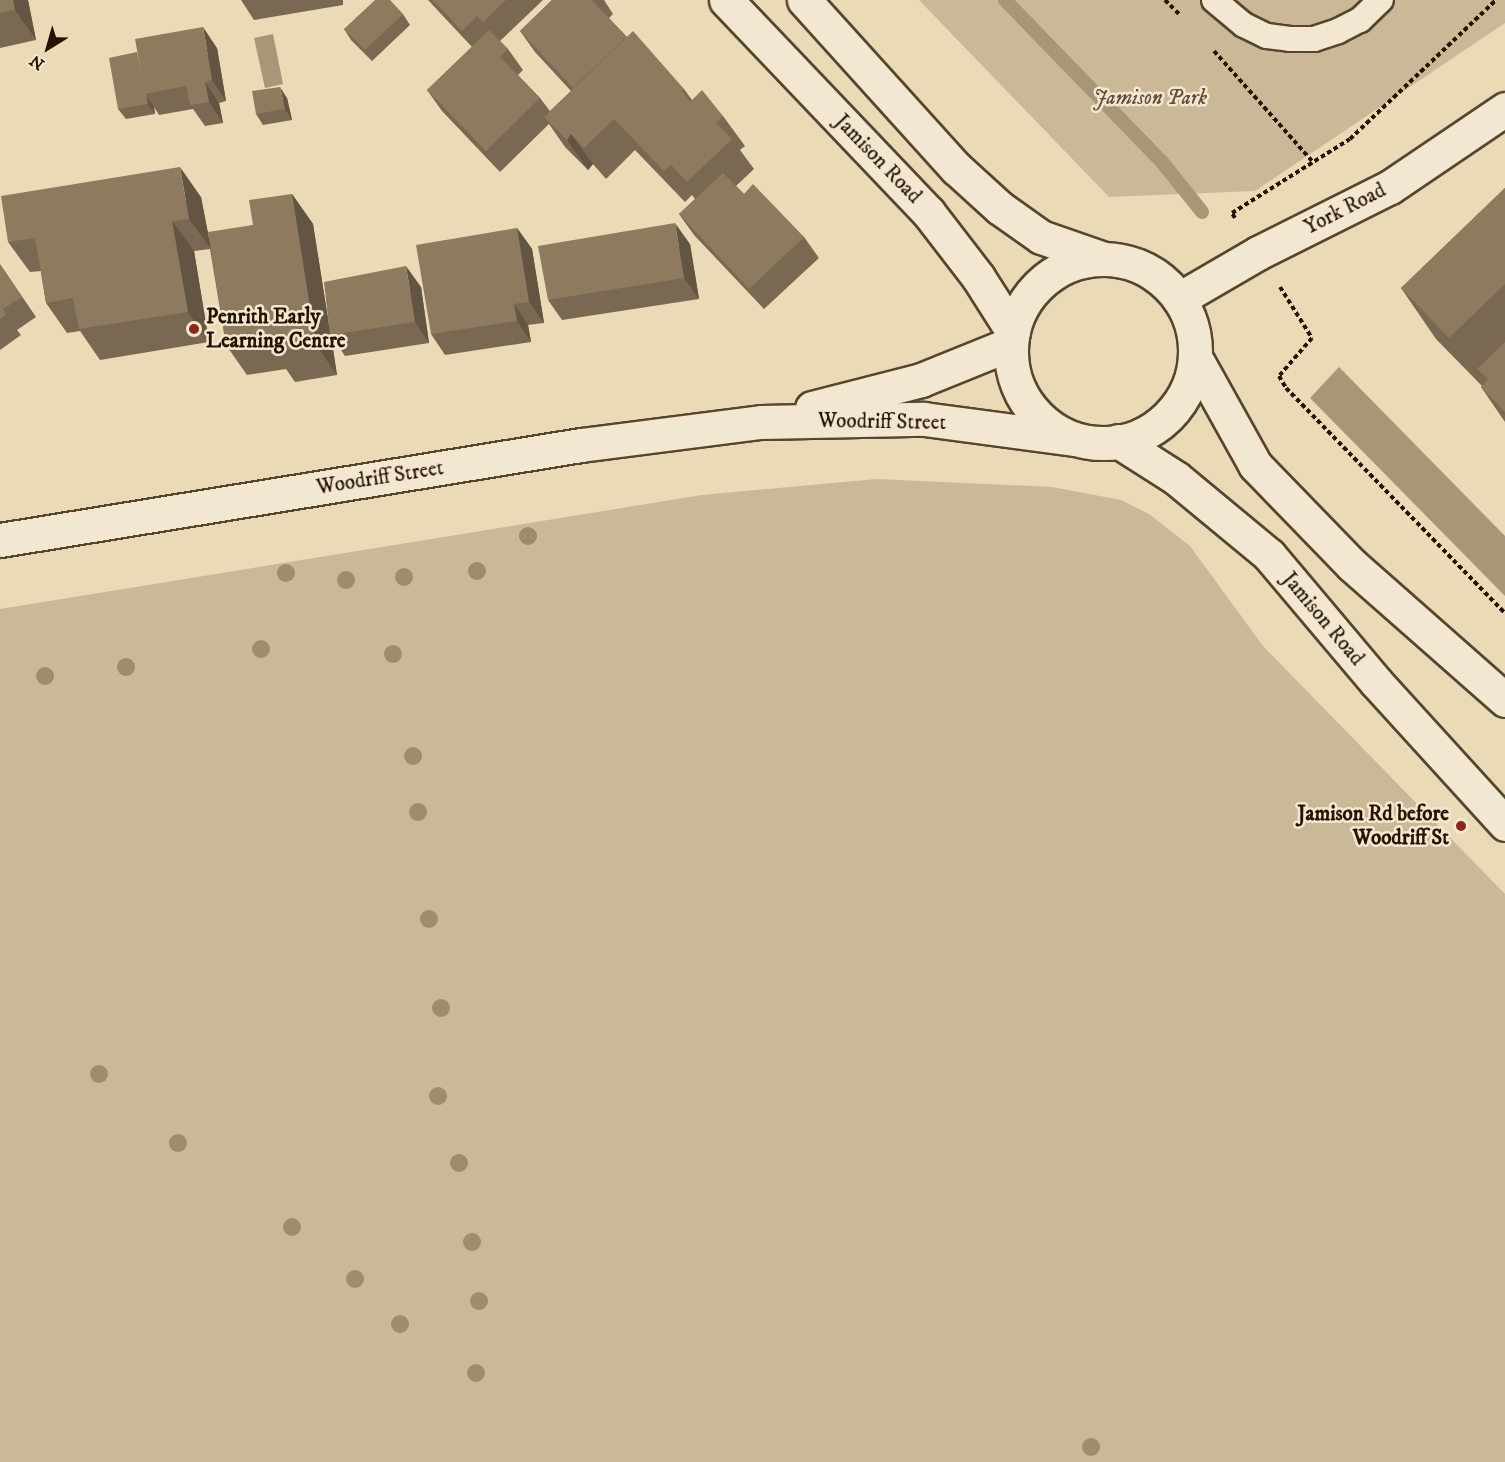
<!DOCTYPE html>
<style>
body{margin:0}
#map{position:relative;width:1505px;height:1462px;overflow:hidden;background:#ebdab6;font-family:"IM FELL DW Pica",serif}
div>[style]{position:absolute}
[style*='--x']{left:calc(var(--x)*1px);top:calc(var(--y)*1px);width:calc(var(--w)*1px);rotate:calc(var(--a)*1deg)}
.green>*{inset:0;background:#cab897}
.water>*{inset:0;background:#a89678}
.stream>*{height:14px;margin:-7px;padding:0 7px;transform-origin:7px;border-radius:7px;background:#a89678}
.path>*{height:4px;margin-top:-2px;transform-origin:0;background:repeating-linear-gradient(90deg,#271300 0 4.5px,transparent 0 7.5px)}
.roads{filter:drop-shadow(2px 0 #58452e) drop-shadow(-2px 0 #58452e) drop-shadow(0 2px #58452e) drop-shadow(0 -2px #58452e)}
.service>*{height:24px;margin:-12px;padding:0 12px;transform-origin:12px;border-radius:12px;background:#f2e7d0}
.tertiary>*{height:33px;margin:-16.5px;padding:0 16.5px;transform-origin:16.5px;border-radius:16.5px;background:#f2e7d0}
.secondary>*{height:33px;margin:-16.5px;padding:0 16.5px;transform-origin:16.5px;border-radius:16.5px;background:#f2e7d0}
.secondary>.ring{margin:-16.5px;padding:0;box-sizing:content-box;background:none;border:33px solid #f2e7d0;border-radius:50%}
.trees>*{width:18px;height:18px;margin:-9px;border-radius:50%;background:#9f8c6f}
.wall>*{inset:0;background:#796952}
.shaded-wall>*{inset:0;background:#635542}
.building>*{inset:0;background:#8d7a5f}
.dots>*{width:16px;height:16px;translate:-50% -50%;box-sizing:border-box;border:3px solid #f2e7d0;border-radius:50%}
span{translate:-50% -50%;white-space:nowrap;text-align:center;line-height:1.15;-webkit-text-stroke:5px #f2e7d0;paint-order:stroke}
.park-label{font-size:21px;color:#604d35;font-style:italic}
.street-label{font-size:21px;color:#271300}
.poi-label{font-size:21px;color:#271300;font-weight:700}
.left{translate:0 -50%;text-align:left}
.right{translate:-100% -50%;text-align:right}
.north{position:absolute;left:18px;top:18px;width:60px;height:60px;-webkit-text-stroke:4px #f2e7d0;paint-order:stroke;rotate:217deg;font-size:16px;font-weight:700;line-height:24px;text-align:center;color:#271300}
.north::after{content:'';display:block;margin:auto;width:21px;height:27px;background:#271300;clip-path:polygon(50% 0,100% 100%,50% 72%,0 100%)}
</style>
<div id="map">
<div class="green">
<div style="clip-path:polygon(919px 0,1505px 0,1505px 23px,1255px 191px,1109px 197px)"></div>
<div style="clip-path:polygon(877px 479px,1052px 487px,1121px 500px,1149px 514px,1190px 546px,1263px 646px,1505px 894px,1505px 1462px,0 1462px,0 609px,702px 495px)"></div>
</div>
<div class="water">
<div style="clip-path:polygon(273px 34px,283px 84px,265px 88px,254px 38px)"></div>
<div style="clip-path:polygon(1339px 367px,1505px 536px,1505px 596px,1310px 398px)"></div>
</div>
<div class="stream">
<div style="--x:1005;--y:0;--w:226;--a:45.9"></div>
<div style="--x:1162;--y:162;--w:64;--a:51.3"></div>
</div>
<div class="path">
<div style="--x:1165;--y:0;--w:21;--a:45"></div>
<div style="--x:1214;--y:51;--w:149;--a:48.3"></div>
<div style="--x:1235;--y:218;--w:6;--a:-121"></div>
<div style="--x:1232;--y:213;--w:139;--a:-32.1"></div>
<div style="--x:1350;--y:139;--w:202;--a:-43.6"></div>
<div style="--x:1280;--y:287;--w:60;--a:57.9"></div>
<div style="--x:1312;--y:338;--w:50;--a:131"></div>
<div style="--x:1279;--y:376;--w:14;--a:60"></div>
<div style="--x:1286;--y:388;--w:314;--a:45.8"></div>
</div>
<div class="roads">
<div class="service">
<div style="--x:1214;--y:0;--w:39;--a:40"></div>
<div style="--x:1244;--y:25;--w:25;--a:26"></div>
<div style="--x:1267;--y:36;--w:23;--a:7"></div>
<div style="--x:1290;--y:39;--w:24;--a:0"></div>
<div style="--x:1314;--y:39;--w:25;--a:-18"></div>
<div style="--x:1338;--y:31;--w:25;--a:-27"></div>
<div style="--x:1360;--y:20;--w:29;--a:-44"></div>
</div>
<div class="tertiary">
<div style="--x:1179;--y:299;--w:91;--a:-30.2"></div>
<div style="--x:1258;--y:253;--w:148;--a:-26.6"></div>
<div style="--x:1390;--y:187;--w:139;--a:-34.1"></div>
<div style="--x:812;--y:408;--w:113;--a:-14.4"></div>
<div style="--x:921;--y:380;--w:96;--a:-22"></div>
<div style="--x:0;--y:540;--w:589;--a:-9.29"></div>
<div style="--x:581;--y:445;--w:181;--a:-7.3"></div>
<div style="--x:761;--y:422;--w:163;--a:-1.1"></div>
<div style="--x:924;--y:419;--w:151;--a:7.6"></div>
</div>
<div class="secondary">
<div style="--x:726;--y:0;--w:293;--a:46.4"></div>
<div style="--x:928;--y:212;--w:82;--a:52.4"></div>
<div style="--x:978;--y:277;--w:65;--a:57.5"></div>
<div style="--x:804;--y:0;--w:227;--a:47.9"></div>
<div style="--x:956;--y:168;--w:59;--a:42.3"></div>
<div style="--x:1000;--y:208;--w:50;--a:35.3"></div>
<div style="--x:1041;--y:237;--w:64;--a:19.3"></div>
<div class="ring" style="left:1011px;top:259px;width:151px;height:151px"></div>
<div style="--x:1195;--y:357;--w:124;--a:60.9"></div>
<div style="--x:1255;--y:465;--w:139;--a:45.9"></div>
<div style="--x:1352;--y:565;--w:204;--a:41.4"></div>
<div style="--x:1118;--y:441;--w:69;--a:32.5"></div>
<div style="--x:1176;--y:478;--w:121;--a:39.6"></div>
<div style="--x:1269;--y:555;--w:166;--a:49.9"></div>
<div style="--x:1376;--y:682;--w:192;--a:47.7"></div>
</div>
</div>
<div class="trees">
<div style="left:528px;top:536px"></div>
<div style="left:477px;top:571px"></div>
<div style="left:286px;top:573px"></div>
<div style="left:404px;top:577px"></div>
<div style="left:346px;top:580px"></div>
<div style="left:261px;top:649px"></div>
<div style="left:393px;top:654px"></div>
<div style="left:126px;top:667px"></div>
<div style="left:45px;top:676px"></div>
<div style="left:413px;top:756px"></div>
<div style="left:418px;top:812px"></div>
<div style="left:429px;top:919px"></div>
<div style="left:441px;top:1008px"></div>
<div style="left:99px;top:1074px"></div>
<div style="left:438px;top:1096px"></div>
<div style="left:178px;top:1143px"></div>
<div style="left:459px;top:1163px"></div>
<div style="left:292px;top:1227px"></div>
<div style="left:472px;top:1242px"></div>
<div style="left:355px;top:1279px"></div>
<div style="left:479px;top:1301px"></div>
<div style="left:400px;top:1324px"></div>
<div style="left:476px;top:1373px"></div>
<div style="left:1091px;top:1447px"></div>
</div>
<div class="wall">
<div style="clip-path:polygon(0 0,28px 0,36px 40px,0 48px)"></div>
<div style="clip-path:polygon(241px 0,343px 0,343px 5px,254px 20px)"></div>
<div style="clip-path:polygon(428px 0,543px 0,500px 41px,508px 49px,523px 70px,518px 75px,540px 98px,550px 111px,571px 91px,535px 52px,520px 31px,552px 0,604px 0,613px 14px,609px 18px,627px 37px,684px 89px,692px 100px,723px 116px,745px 146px,740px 150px,754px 169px,736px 186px,744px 194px,804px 237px,819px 258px,764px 309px,694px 235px,679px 214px,695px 199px,692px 195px,685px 202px,635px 150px,606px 179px,593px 164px,588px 170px,565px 147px,549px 124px,500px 172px,442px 111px,427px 90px,472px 47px)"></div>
<div style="clip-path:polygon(403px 14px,410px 25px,372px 61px,351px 40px,344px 29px)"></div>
<div style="clip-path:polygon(217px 48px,226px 101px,219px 103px,223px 123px,205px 126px,193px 109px,159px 115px,154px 107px,155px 114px,126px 119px,118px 109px)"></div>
<div style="clip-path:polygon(287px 98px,292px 120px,263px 125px,256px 114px)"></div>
<div style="clip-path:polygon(1505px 188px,1505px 422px,1481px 387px,1482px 386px,1436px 339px,1401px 288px)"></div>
<div style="clip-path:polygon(292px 194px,313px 224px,329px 326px,421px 287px,429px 343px,345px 356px,331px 335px,337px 375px,295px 382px,286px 369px,247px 375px,226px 345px,210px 249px,194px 251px,209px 342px,100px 360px,80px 331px,67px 333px,46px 303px,41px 271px,30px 272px,8px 242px,201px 197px,209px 239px,253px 225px)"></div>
<div style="clip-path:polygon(517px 228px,532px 249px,544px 323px,528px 325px,531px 342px,445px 355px,431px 334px)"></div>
<div style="clip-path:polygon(690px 244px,699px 299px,562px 320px,548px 300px)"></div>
<div style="clip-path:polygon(0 264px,36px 317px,17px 330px,21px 335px,0 350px)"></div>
</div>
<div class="shaded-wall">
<div style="clip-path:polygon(13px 0,28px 0,36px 40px,15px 10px)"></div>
<div style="clip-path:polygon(203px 27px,217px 48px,226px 101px,212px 80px)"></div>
<div style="clip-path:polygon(205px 82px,219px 103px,223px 123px,209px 102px)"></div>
<div style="clip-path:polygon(280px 87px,287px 98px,292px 120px,285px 109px)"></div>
<div style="clip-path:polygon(146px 96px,154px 107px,155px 114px,148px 104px)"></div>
<div style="clip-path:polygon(571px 134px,593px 164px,588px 170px,567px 140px)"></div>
<div style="clip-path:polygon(180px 167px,201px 197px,211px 249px,189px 219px)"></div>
<div style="clip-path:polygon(292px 194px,313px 224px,337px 375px,316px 345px)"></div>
<div style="clip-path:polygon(172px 221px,194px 251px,209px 342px,188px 312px)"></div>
<div style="clip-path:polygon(675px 223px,690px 244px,699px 299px,684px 278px)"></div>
<div style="clip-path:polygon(517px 228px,532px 249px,544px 323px,529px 302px)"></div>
<div style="clip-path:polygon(406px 266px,421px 287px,429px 343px,415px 322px)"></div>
<div style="clip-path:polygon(514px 304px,528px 325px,531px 342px,517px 321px)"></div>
</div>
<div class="building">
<div style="clip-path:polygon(0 0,13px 0,15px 10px,0 13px)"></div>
<div style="clip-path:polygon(375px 0,390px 0,403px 14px,365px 50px,344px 29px)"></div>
<div style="clip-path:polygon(433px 0,506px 0,483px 22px,477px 16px,462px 31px)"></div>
<div style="clip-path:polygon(552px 0,592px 0,626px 37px,573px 88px,520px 31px)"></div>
<div style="clip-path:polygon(203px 27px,212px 80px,205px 82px,209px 102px,190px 105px,186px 86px,145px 94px,135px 39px)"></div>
<div style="clip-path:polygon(489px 30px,508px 49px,500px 57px,540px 98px,486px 151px,427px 90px)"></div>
<div style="clip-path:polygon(633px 31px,684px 89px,682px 91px,690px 102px,702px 90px,723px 116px,716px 123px,732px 139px,687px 182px,671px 165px,664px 171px,614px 119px,584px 148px,571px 134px,567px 140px,544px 117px)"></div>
<div style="clip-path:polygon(137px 52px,148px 104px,118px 109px,109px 58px)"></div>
<div style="clip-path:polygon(280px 87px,285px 109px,256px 114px,252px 91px)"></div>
<div style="clip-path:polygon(180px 167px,189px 219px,172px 221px,188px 312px,79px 329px,73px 298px,46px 303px,35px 238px,8px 242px,1px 196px)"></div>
<div style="clip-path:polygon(723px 173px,744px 194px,753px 184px,804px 237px,749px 289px,679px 214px)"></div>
<div style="clip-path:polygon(1505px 188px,1505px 284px,1449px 338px,1401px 288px)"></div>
<div style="clip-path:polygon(292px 194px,316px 345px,274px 352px,271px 338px,226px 345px,208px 232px,253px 225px,249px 200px)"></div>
<div style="clip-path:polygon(675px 223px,684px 278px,548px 300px,538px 246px)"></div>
<div style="clip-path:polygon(517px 228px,529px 302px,514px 304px,517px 321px,431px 334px,416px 245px)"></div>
<div style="clip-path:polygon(0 265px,22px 297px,3px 309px,6px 315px,0 319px)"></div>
<div style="clip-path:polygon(406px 266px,415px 322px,330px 335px,324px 282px)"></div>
<div style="clip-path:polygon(1505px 342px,1505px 412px,1481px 387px,1488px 379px,1477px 369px)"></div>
</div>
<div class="dots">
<div style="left:194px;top:329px;background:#8f2418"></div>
<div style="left:1461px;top:826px;background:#8f2418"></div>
</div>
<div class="park-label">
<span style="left:1150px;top:98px">Jamison Park</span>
</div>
<div class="street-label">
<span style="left:878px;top:159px;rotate:46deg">Jamison Road</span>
<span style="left:1345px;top:209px;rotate:-27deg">York Road</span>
<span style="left:882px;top:422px;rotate:1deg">Woodriff Street</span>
<span style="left:380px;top:478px;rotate:-9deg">Woodriff Street</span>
<span style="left:1323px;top:619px;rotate:50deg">Jamison Road</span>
</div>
<div class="poi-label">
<span class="left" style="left:206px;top:329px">Penrith Early<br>Learning Centre</span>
<span class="right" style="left:1449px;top:826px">Jamison Rd before<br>Woodriff St</span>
</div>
<div class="north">N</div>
</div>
